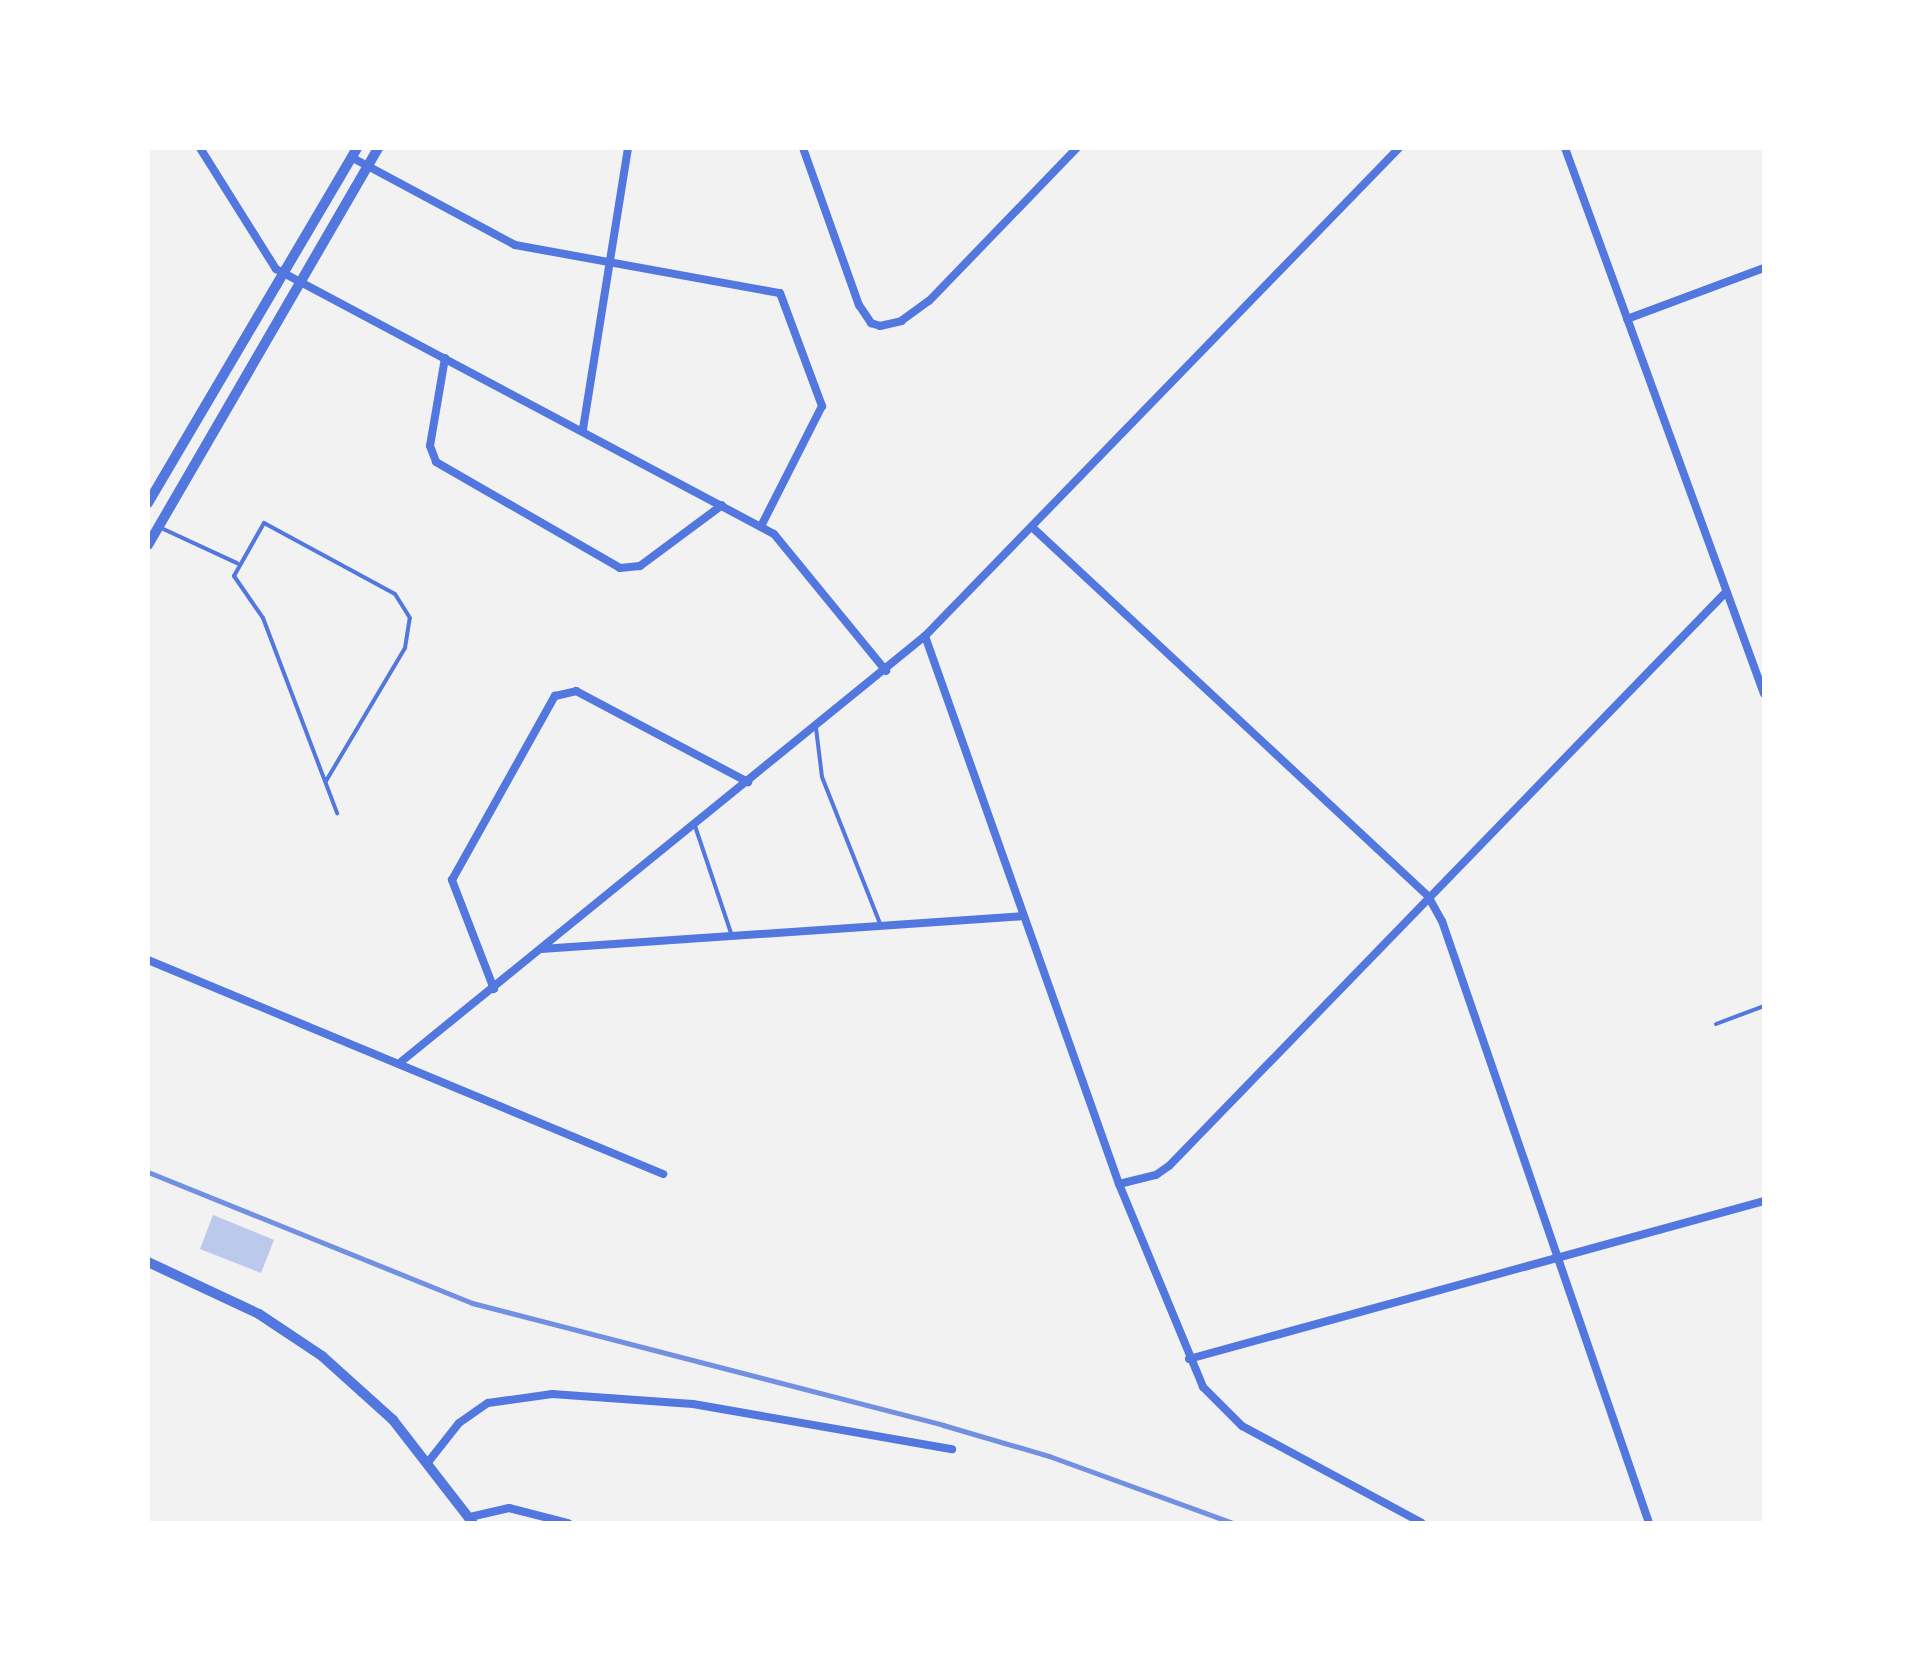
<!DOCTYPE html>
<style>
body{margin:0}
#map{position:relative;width:1912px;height:1671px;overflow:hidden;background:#f2f2f2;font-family:"Nunito Sans",sans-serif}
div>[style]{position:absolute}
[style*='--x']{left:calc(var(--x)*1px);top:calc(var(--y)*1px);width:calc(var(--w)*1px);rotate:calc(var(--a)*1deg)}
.building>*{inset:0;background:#bdc9ec}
.service>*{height:4px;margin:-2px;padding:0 2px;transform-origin:2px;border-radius:2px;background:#5277de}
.minor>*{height:8px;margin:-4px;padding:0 4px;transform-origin:4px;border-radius:4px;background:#5277de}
.tertiary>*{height:10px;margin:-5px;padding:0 5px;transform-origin:5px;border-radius:5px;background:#5277de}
.rail>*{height:5px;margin:-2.5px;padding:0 2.5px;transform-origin:2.5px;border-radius:2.5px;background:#7290e2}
span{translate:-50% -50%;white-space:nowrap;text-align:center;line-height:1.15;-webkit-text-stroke:8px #fff;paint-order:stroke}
.frame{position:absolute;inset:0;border:150px solid #fff;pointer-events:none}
</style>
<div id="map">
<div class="building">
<div style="clip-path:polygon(213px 1215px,274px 1240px,261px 1273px,200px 1249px)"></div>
</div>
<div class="service">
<div style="--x:159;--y:527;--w:86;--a:24.8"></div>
<div style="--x:816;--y:728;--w:49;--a:83"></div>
<div style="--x:822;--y:777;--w:160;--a:68.4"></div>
<div style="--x:326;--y:781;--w:155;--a:-59.3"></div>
<div style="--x:405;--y:648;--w:30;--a:-81"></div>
<div style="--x:410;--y:618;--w:28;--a:-122"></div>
<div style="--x:395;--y:594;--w:149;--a:-151.5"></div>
<div style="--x:264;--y:523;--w:61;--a:119.5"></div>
<div style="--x:234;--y:576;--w:51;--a:55.4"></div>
<div style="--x:263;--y:618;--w:209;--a:69.2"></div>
<div style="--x:694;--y:823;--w:119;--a:71.4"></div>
<div style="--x:1716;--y:1024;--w:51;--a:-20.6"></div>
</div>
<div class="minor">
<div style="--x:200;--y:148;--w:143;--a:57.9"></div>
<div style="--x:276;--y:269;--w:564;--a:28.02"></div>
<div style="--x:774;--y:534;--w:177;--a:50.7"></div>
<div style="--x:803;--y:148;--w:167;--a:70.4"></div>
<div style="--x:859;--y:305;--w:22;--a:56"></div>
<div style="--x:871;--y:323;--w:9;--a:18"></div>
<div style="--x:880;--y:326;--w:22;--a:-13"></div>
<div style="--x:901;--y:321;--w:34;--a:-36"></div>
<div style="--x:929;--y:301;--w:213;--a:-46"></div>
<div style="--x:1565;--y:148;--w:581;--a:69.97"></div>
<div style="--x:351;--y:157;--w:186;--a:28.2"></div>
<div style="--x:515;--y:245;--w:269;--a:10.3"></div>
<div style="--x:780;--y:293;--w:121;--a:69.6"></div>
<div style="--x:822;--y:406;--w:135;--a:116.9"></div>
<div style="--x:1627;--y:319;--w:146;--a:-20.4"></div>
<div style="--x:445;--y:358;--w:89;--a:99.7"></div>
<div style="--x:430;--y:446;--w:17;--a:69"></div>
<div style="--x:436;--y:462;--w:212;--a:29.9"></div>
<div style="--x:620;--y:568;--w:20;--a:-6"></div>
<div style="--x:640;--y:566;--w:102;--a:-36.6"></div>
<div style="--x:583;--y:429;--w:285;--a:-80.9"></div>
<div style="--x:1033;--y:528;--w:540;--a:42.97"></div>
<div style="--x:1428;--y:896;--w:29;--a:61"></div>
<div style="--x:1442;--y:921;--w:637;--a:71.02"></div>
<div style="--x:925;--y:636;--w:581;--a:70.51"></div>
<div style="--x:1119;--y:1184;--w:220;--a:67.5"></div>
<div style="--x:1203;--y:1387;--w:55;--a:45"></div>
<div style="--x:1242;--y:1426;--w:204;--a:28.3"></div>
<div style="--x:541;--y:949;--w:481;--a:-3.9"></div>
<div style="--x:148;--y:960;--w:558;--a:22.56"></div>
<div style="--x:494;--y:989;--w:117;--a:-111.1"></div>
<div style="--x:452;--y:880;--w:211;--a:-60.8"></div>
<div style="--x:555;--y:696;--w:22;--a:-13"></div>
<div style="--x:576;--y:691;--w:195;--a:27.9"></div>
<div style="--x:402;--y:1061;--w:674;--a:-39.1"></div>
<div style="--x:925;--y:636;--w:680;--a:-45.83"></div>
<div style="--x:1119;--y:1184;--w:38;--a:-14"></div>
<div style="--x:1156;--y:1175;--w:16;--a:-35"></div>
<div style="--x:1169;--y:1166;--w:800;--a:-45.86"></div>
<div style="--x:1189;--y:1359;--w:596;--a:-15.36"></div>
<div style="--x:429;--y:1461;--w:48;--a:-51.7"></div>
<div style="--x:459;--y:1423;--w:35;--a:-35"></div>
<div style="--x:488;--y:1403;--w:65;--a:-8"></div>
<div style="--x:552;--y:1394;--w:141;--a:4.1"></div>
<div style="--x:693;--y:1404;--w:263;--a:9.9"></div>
<div style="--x:470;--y:1517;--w:40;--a:-13"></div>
<div style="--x:509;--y:1508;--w:61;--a:14.3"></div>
</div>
<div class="tertiary">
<div style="--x:148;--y:503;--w:412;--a:-59.5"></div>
<div style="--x:148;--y:545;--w:459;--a:-59.9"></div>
<div style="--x:148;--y:1262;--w:123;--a:25.1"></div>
<div style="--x:259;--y:1314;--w:76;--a:33.7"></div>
<div style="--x:322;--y:1356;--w:96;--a:42"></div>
<div style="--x:393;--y:1420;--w:130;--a:52.2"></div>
</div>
<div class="rail">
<div style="--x:148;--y:1172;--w:349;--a:22"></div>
<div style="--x:472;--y:1303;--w:487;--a:14.5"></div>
<div style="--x:943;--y:1425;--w:110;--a:16.3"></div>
<div style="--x:1049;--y:1456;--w:196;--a:20"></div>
</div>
<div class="frame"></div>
</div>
